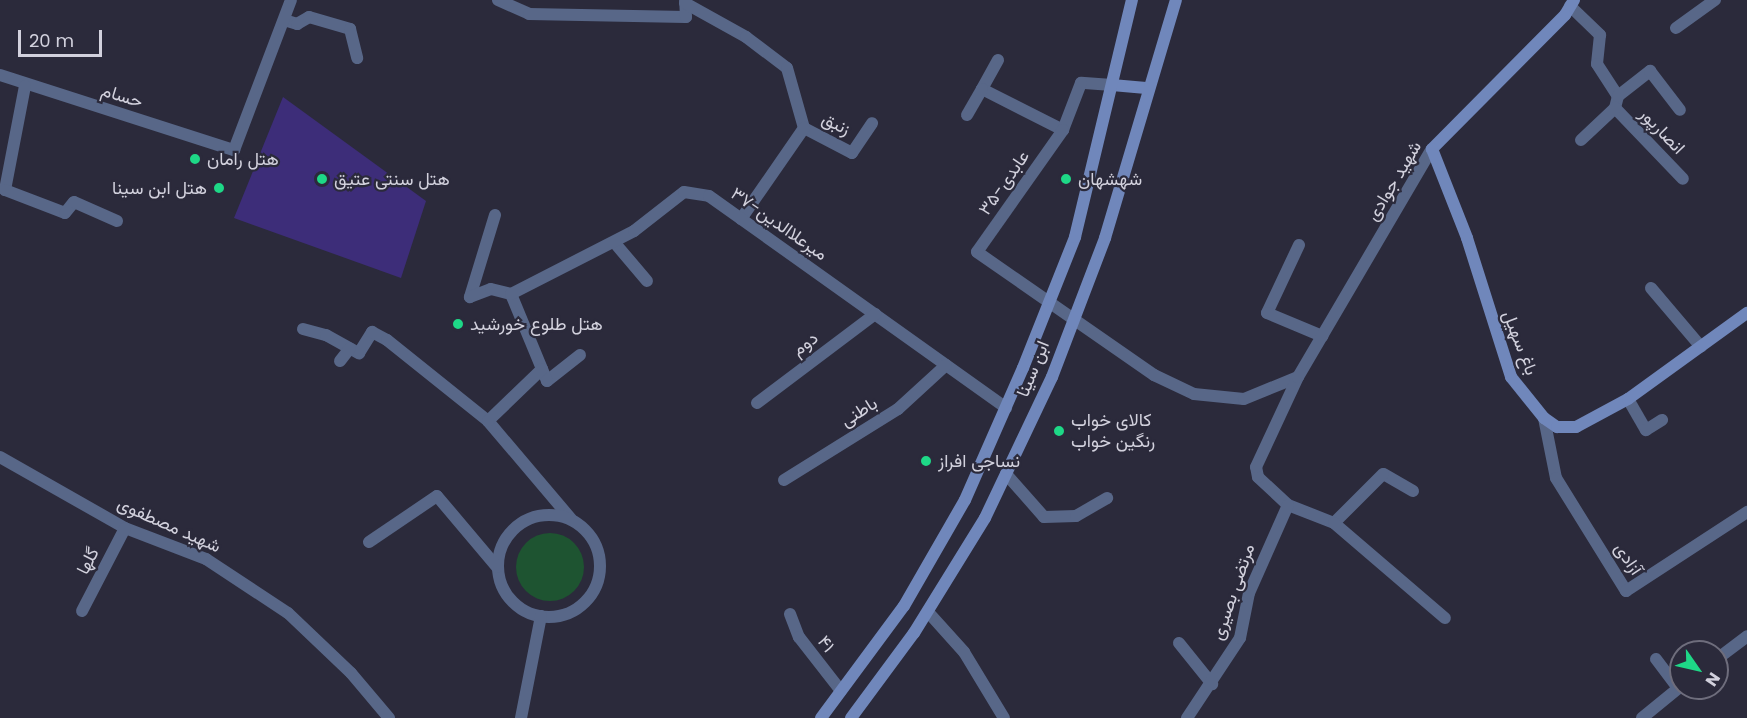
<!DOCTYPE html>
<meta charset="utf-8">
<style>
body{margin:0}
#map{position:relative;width:1747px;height:718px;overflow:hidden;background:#2b2a3b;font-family:Poppins,Vazirmatn,sans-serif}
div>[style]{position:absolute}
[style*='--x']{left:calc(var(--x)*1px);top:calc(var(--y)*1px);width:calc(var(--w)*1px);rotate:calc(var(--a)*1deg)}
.green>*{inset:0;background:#1e5431}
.round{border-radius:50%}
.building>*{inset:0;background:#3d2d79}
.street>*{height:12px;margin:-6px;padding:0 6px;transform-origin:6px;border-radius:6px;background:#586788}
.street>.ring{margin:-6px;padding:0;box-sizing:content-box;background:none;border:12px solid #586788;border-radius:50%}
.secondary>*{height:12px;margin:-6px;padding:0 6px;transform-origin:6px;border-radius:6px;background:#7087bb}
.dots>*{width:16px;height:16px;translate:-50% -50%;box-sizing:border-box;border:3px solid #2b2a3b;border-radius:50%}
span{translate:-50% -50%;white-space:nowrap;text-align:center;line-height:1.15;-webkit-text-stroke:4.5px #2b2a3b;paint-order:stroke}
.street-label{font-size:18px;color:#d2d1dd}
.poi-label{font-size:18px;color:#d2d1dd}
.left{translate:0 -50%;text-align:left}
.right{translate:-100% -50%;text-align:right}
.north{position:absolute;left:1669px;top:640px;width:60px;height:60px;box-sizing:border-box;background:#2b2a3b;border:2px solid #6e6d7c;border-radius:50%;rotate:124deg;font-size:16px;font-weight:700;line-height:24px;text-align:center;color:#d2d1dd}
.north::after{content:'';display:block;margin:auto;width:21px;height:27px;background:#1ed887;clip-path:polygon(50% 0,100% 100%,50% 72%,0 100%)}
.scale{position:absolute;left:18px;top:30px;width:84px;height:27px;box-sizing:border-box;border:3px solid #d2d1dd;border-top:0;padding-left:8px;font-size:18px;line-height:21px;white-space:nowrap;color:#d2d1dd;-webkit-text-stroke:4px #2b2a3b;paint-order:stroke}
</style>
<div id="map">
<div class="green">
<div class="round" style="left:516px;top:533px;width:68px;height:68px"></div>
</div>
<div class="building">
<div style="clip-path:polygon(283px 97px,426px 201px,401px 278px,234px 218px)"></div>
</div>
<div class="street">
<div style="--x:498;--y:0;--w:34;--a:24"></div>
<div style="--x:529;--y:14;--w:157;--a:1.1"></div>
<div style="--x:686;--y:17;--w:17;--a:-93"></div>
<div style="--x:685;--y:3;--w:70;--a:29.1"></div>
<div style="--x:746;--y:37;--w:51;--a:37.1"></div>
<div style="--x:787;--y:68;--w:62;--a:74.2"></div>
<div style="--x:1570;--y:6;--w:42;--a:44"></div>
<div style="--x:1600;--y:35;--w:29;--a:96"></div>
<div style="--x:1597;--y:64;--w:38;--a:57"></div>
<div style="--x:1618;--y:96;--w:12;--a:104"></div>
<div style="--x:1615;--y:108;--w:98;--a:46.2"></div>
<div style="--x:284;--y:20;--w:14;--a:17"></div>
<div style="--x:297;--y:24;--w:14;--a:-30"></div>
<div style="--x:309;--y:17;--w:43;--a:16.3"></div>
<div style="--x:350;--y:29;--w:30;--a:76"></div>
<div style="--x:1676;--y:28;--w:48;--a:-35.7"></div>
<div style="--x:998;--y:60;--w:33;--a:119"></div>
<div style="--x:982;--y:89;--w:91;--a:26.8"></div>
<div style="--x:0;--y:75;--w:246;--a:17.8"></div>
<div style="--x:234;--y:150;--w:160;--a:-69.2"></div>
<div style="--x:1112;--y:85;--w:31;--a:-176"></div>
<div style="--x:1081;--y:83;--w:50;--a:111"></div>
<div style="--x:1063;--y:130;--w:149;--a:125.2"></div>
<div style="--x:977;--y:252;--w:216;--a:34.8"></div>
<div style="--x:1154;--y:375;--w:44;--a:25.4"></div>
<div style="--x:1194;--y:394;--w:50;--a:5.7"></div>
<div style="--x:1244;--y:399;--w:58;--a:-22.2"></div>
<div style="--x:25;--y:86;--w:106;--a:100.9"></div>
<div style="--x:5;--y:190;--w:64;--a:21"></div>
<div style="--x:65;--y:213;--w:14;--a:-51"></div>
<div style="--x:74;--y:202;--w:47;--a:23.8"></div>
<div style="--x:1618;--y:96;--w:41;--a:-38"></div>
<div style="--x:1650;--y:71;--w:49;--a:52.4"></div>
<div style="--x:967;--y:115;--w:30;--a:-60"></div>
<div style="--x:804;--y:128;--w:54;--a:27.5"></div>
<div style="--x:852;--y:153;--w:36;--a:-56"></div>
<div style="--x:1581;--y:140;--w:47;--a:-43.3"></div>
<div style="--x:495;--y:215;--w:86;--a:107"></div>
<div style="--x:470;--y:297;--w:22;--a:-21"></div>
<div style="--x:491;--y:289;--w:21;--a:14"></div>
<div style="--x:741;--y:219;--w:111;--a:-55.3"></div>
<div style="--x:614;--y:242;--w:51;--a:49.8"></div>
<div style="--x:1299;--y:245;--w:75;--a:115.2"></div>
<div style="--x:1267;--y:313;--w:60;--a:22.7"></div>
<div style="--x:1651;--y:288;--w:77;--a:49.7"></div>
<div style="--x:303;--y:329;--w:24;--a:15"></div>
<div style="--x:326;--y:335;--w:38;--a:29"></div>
<div style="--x:359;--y:353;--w:25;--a:-58"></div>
<div style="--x:372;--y:332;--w:17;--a:28"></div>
<div style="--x:387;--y:340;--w:129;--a:38.7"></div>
<div style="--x:488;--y:421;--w:128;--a:49.7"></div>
<div style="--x:580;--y:355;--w:42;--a:141.8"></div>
<div style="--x:547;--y:381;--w:94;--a:-112.5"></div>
<div style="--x:511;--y:294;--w:138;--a:-27.1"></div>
<div style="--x:634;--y:231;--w:63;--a:-38"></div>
<div style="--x:684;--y:192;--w:25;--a:9"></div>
<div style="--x:709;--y:196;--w:365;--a:35.5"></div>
<div style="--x:340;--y:361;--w:16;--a:-52"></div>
<div style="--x:1628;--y:399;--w:36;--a:60"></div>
<div style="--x:1646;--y:430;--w:19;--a:-32"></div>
<div style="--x:757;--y:403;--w:148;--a:-37"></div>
<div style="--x:1544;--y:418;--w:61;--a:78.7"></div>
<div style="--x:1556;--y:478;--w:133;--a:58.2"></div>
<div style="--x:1626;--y:591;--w:145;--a:-33.1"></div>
<div style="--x:488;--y:421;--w:75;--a:-43.9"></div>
<div style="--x:0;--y:457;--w:144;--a:29.6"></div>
<div style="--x:125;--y:528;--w:87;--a:20.9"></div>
<div style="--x:206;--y:559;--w:98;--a:33.4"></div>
<div style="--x:288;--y:613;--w:87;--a:43.6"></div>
<div style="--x:351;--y:673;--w:59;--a:49.8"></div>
<div style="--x:1006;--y:474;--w:57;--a:48.5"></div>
<div style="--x:1044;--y:517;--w:32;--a:-2"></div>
<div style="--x:1076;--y:516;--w:36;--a:-30"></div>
<div style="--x:784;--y:480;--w:134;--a:-31.9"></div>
<div style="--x:898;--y:409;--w:65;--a:-42.5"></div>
<div style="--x:1413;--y:491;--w:34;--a:-150"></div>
<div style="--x:1383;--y:474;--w:69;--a:135"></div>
<div style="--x:1334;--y:523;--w:49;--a:-158.6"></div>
<div style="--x:1288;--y:505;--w:41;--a:-137"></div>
<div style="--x:1258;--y:477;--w:10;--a:-101"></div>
<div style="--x:1256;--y:467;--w:99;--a:-65"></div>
<div style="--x:1298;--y:377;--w:264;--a:-59.6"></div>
<div class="ring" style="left:498px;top:515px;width:90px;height:90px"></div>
<div style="--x:1334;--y:523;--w:146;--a:40.6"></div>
<div style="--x:369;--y:542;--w:82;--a:-34.1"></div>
<div style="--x:437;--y:496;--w:93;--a:49.8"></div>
<div style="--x:82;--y:611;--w:93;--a:-62.6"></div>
<div style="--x:928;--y:612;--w:54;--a:48"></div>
<div style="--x:964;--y:652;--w:77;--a:58.8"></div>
<div style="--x:790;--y:614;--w:25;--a:69"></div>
<div style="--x:799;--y:637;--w:68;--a:52.1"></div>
<div style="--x:1179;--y:643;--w:53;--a:51.2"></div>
<div style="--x:1656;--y:659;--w:36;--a:53"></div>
<div style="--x:1717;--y:659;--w:38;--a:-37"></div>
<div style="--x:521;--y:718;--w:104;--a:-78.9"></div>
<div style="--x:1187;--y:718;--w:96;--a:-56.5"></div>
<div style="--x:1240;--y:638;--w:46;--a:-78.7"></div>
<div style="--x:1249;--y:593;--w:96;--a:-66.1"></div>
<div style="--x:1642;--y:718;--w:50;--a:-39.4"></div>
</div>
<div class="secondary">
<div style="--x:1574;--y:0;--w:17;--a:121"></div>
<div style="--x:1565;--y:15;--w:189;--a:134.8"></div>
<div style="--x:1432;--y:149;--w:96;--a:68.5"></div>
<div style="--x:1467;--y:238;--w:146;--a:72.4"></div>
<div style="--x:1511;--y:377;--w:53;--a:51.2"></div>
<div style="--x:1544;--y:418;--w:16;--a:35"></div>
<div style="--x:1557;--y:427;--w:19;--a:0"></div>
<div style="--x:1576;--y:427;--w:59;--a:-28.3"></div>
<div style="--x:1628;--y:399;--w:147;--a:-35.9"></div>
<div style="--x:1112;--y:85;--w:37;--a:5"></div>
<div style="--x:821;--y:718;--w:139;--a:-53.5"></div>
<div style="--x:904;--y:606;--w:122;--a:-60.1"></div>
<div style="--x:965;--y:500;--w:144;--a:-66.3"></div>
<div style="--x:1023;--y:368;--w:141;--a:-68.3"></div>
<div style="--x:1075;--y:237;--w:244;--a:-76.5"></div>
<div style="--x:851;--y:718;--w:106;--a:-53.5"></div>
<div style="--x:914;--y:633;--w:135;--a:-58.3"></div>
<div style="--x:985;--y:518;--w:156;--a:-64.6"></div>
<div style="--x:1052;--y:377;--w:149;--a:-69.1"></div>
<div style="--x:1105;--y:238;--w:248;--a:-73.4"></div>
</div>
<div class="dots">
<div style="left:195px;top:159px;background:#1ed887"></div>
<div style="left:322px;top:179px;background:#1ed887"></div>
<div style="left:1066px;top:179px;background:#1ed887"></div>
<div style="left:219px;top:188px;background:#1ed887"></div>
<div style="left:458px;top:324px;background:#1ed887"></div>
<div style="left:1059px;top:431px;background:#1ed887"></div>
<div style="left:926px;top:461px;background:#1ed887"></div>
</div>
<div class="street-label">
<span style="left:122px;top:96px;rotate:17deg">حسام</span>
<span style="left:836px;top:124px;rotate:27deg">زنبق</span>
<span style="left:1662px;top:131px;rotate:46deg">انصارپور</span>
<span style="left:1394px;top:181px;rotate:-59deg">شهید جوادی</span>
<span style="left:1004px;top:183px;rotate:-55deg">۳۵-عابدی</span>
<span style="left:779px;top:224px;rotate:35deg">۳۷-میرعلاالدین</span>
<span style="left:1520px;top:343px;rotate:69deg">باغ سهیل</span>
<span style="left:805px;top:344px;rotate:-37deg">دوم</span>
<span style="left:1033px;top:369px;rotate:-68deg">ابن سینا</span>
<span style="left:859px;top:412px;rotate:-32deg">باطنی</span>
<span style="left:169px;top:525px;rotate:24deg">شهید مصطفوی</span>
<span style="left:1628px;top:559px;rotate:56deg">آزادی</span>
<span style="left:88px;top:561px;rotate:-63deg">گلها</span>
<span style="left:1233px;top:592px;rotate:-71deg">مرتضی بصیری</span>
<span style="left:826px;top:644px;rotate:53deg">۴۱</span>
</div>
<div class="poi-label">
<span class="left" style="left:207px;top:159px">هتل رامان</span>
<span class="left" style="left:334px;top:179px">هتل سنتی عتیق</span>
<span class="left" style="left:1078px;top:179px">شهشهان</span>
<span class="right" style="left:207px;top:188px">هتل ابن سینا</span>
<span class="left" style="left:470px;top:324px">هتل طلوع خورشید</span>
<span class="left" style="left:1071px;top:431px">کالای خواب<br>رنگین خواب</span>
<span class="left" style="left:938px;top:461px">نساجی افراز</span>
</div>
<div class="north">N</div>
<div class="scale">20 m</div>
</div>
